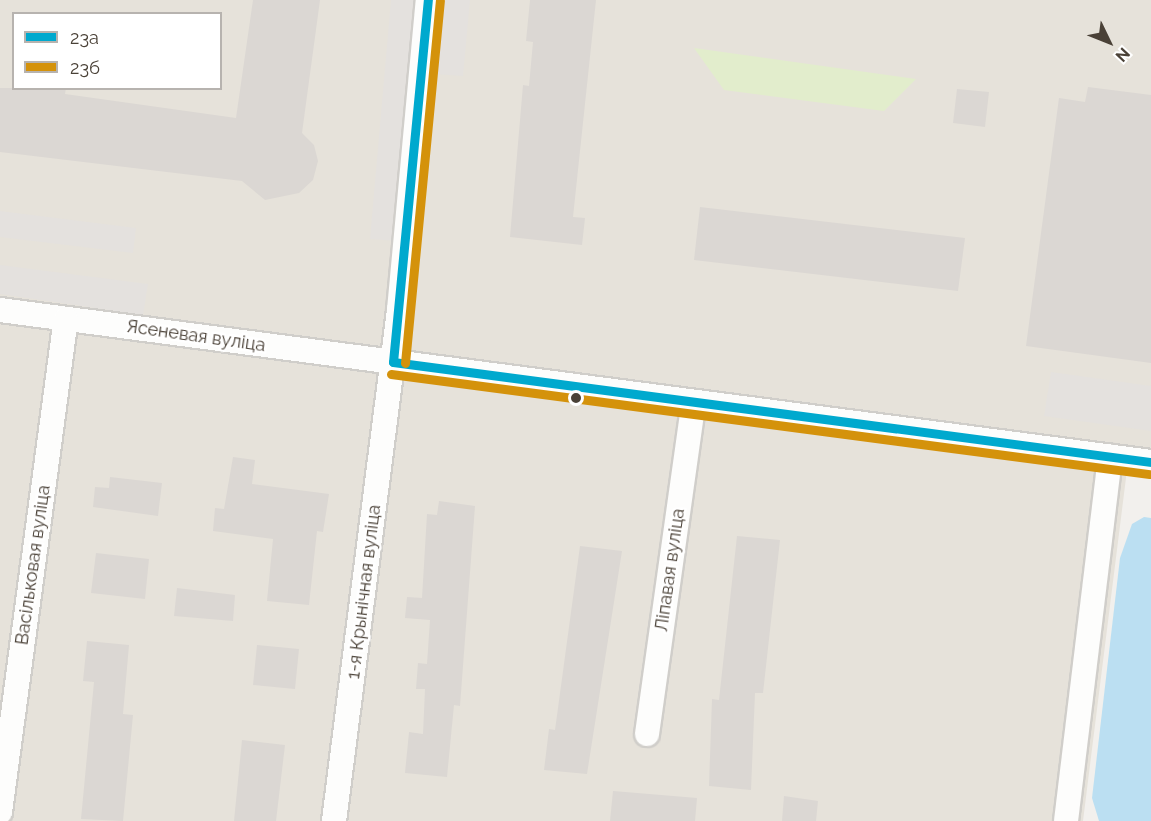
<!DOCTYPE html>
<meta charset="utf-8">
<style>
body{margin:0}
#map{position:relative;width:1151px;height:821px;overflow:hidden;background:#f2f0ed;font-family:Raleway,sans-serif}
div>[style]{position:absolute}
[style*='--x']{left:calc(var(--x)*1px);top:calc(var(--y)*1px);width:calc(var(--w)*1px);rotate:calc(var(--a)*1deg)}
.residential>*{inset:0;background:#e6e2da}
.green>*{inset:0;background:#e2edcc}
.parking>*{inset:0;background:#e4e1de}
.water>*{inset:0;background:#bbdff2}
.building>*{inset:0;background:#dbd7d3}
.roads{filter:drop-shadow(2px 0 #d0ceca) drop-shadow(-2px 0 #d0ceca) drop-shadow(0 2px #d0ceca) drop-shadow(0 -2px #d0ceca)}
.minor>*{height:24px;margin:-12px;padding:0 12px;transform-origin:12px;border-radius:12px;background:#fdfdfc}
.bus-1>*{height:9px;margin:-4.5px;padding:0 4.5px;transform-origin:4.5px;border-radius:4.5px;background:#00a9ce}
.bus-2>*{height:9px;margin:-4.5px;padding:0 4.5px;transform-origin:4.5px;border-radius:4.5px;background:#d4920b}
.dots>*{width:16px;height:16px;translate:-50% -50%;box-sizing:border-box;border:3px solid #fff;border-radius:50%}
span{translate:-50% -50%;white-space:nowrap;text-align:center;line-height:1.15;-webkit-text-stroke:5px #fff;paint-order:stroke}
.street-label{font-size:18px;color:#4a4137}
.legend{position:absolute;left:12px;top:12px;width:210px;height:78px;box-sizing:border-box;background:#fff;border:2px solid #b7b3af;margin:0;padding:8px 10px;list-style:none;font-size:18px;color:#4a4137}
.legend li{display:flex;align-items:center;gap:12px;height:30px}
.legend b{width:30px;border:2px solid #b7b3af}
.north{position:absolute;left:1079px;top:12px;width:60px;height:60px;-webkit-text-stroke:4px #fff;paint-order:stroke;rotate:133deg;font-size:16px;font-weight:700;line-height:24px;text-align:center;color:#4a4137}
.north::after{content:'';display:block;margin:auto;width:21px;height:27px;background:#4a4137;clip-path:polygon(50% 0,100% 100%,50% 72%,0 100%)}
</style>
<div id="map">
<div class="residential">
<div style="clip-path:polygon(evenodd,0 0,1151px 0,1151px 448px,1130px 446px,1083px 821px,0 821px,0 0,14px 14px,220px 14px,220px 88px,14px 88px,14px 14px)"></div>
</div>
<div class="green">
<div style="clip-path:polygon(694px 48px,916px 79px,884px 111px,724px 90px)"></div>
</div>
<div class="parking">
<div style="clip-path:polygon(391px 0,419px 0,397px 241px,370px 239px)"></div>
<div style="clip-path:polygon(442px 0,470px 0,463px 76px,435px 74px)"></div>
<div style="clip-path:polygon(0 211px,136px 228px,133px 253px,0 237px)"></div>
<div style="clip-path:polygon(0 265px,148px 284px,143px 315px,0 294px)"></div>
<div style="clip-path:polygon(1051px 372px,1151px 386px,1151px 431px,1044px 416px)"></div>
</div>
<div class="water">
<div style="clip-path:polygon(1144px 517px,1151px 518px,1151px 821px,1099px 821px,1092px 798px,1120px 558px,1132px 524px)"></div>
</div>
<div class="building">
<div style="clip-path:polygon(253px 0,320px 0,302px 133px,314px 145px,318px 161px,313px 180px,299px 193px,265px 200px,242px 181px,0 152px,0 88px,66px 88px,65px 94px,236px 118px)"></div>
<div style="clip-path:polygon(530px 0,596px 0,573px 217px,585px 218px,582px 245px,510px 237px,523px 85px,529px 86px,533px 42px,526px 41px)"></div>
<div style="clip-path:polygon(1088px 87px,1151px 95px,1151px 363px,1026px 346px,1059px 98px,1085px 102px)"></div>
<div style="clip-path:polygon(957px 89px,989px 92px,985px 127px,953px 123px)"></div>
<div style="clip-path:polygon(700px 207px,965px 238px,958px 291px,694px 260px)"></div>
<div style="clip-path:polygon(233px 457px,255px 460px,252px 484px,329px 494px,323px 532px,317px 531px,309px 605px,267px 601px,273px 539px,213px 531px,215px 508px,224px 509px)"></div>
<div style="clip-path:polygon(110px 477px,162px 483px,158px 516px,93px 507px,95px 487px,109px 488px)"></div>
<div style="clip-path:polygon(439px 501px,475px 506px,460px 706px,454px 705px,447px 777px,405px 773px,409px 732px,423px 734px,425px 689px,416px 689px,418px 663px,427px 664px,430px 620px,405px 618px,407px 597px,422px 598px,427px 514px,437px 515px)"></div>
<div style="clip-path:polygon(737px 536px,780px 540px,763px 693px,755px 693px,751px 790px,709px 786px,712px 699px,719px 700px)"></div>
<div style="clip-path:polygon(580px 546px,622px 551px,587px 774px,544px 770px,549px 729px,555px 730px)"></div>
<div style="clip-path:polygon(96px 553px,149px 559px,145px 599px,91px 593px)"></div>
<div style="clip-path:polygon(177px 588px,235px 595px,233px 621px,174px 616px)"></div>
<div style="clip-path:polygon(87px 641px,129px 645px,123px 714px,133px 715px,123px 821px,81px 819px,94px 682px,83px 681px)"></div>
<div style="clip-path:polygon(257px 645px,299px 649px,295px 689px,253px 685px)"></div>
<div style="clip-path:polygon(242px 740px,285px 745px,276px 821px,234px 821px)"></div>
<div style="clip-path:polygon(613px 791px,697px 798px,695px 821px,610px 821px)"></div>
<div style="clip-path:polygon(784px 796px,818px 801px,816px 821px,782px 821px)"></div>
</div>
<div class="roads">
<div class="minor">
<div style="--x:0;--y:310;--w:1161;--a:7.52"></div>
<div style="--x:647;--y:734;--w:332;--a:-82"></div>
<div style="--x:0;--y:812;--w:497;--a:-82.4"></div>
<div style="--x:334;--y:821;--w:515;--a:-82.75"></div>
<div style="--x:399;--y:310;--w:311;--a:-84.7"></div>
<div style="--x:1066;--y:821;--w:367;--a:-83.1"></div>
</div>
</div>
<div class="bus-1">
<div style="--x:393;--y:362;--w:765;--a:7.52"></div>
<div style="--x:393;--y:362;--w:364;--a:-84.5"></div>
</div>
<div class="bus-2">
<div style="--x:405;--y:363;--w:364;--a:-84.5"></div>
<div style="--x:391;--y:374;--w:765;--a:7.52"></div>
</div>
<div class="dots">
<div style="left:576px;top:398px;background:#4a4137"></div>
</div>
<div class="street-label">
<span style="left:196px;top:336px;rotate:8deg">Ясеневая вуліца</span>
<span style="left:33px;top:565px;rotate:-82deg">Васільковая вуліца</span>
<span style="left:670px;top:570px;rotate:-82deg">Ліпавая вуліца</span>
<span style="left:364px;top:592px;rotate:-83deg">1-я Крынічная вуліца</span>
</div>
<ul class="legend">
<li><b style="height:8px;background:#00a9ce"></b>23а</li>
<li><b style="height:8px;background:#d4920b"></b>23б</li>
</ul>
<div class="north">N</div>
</div>
